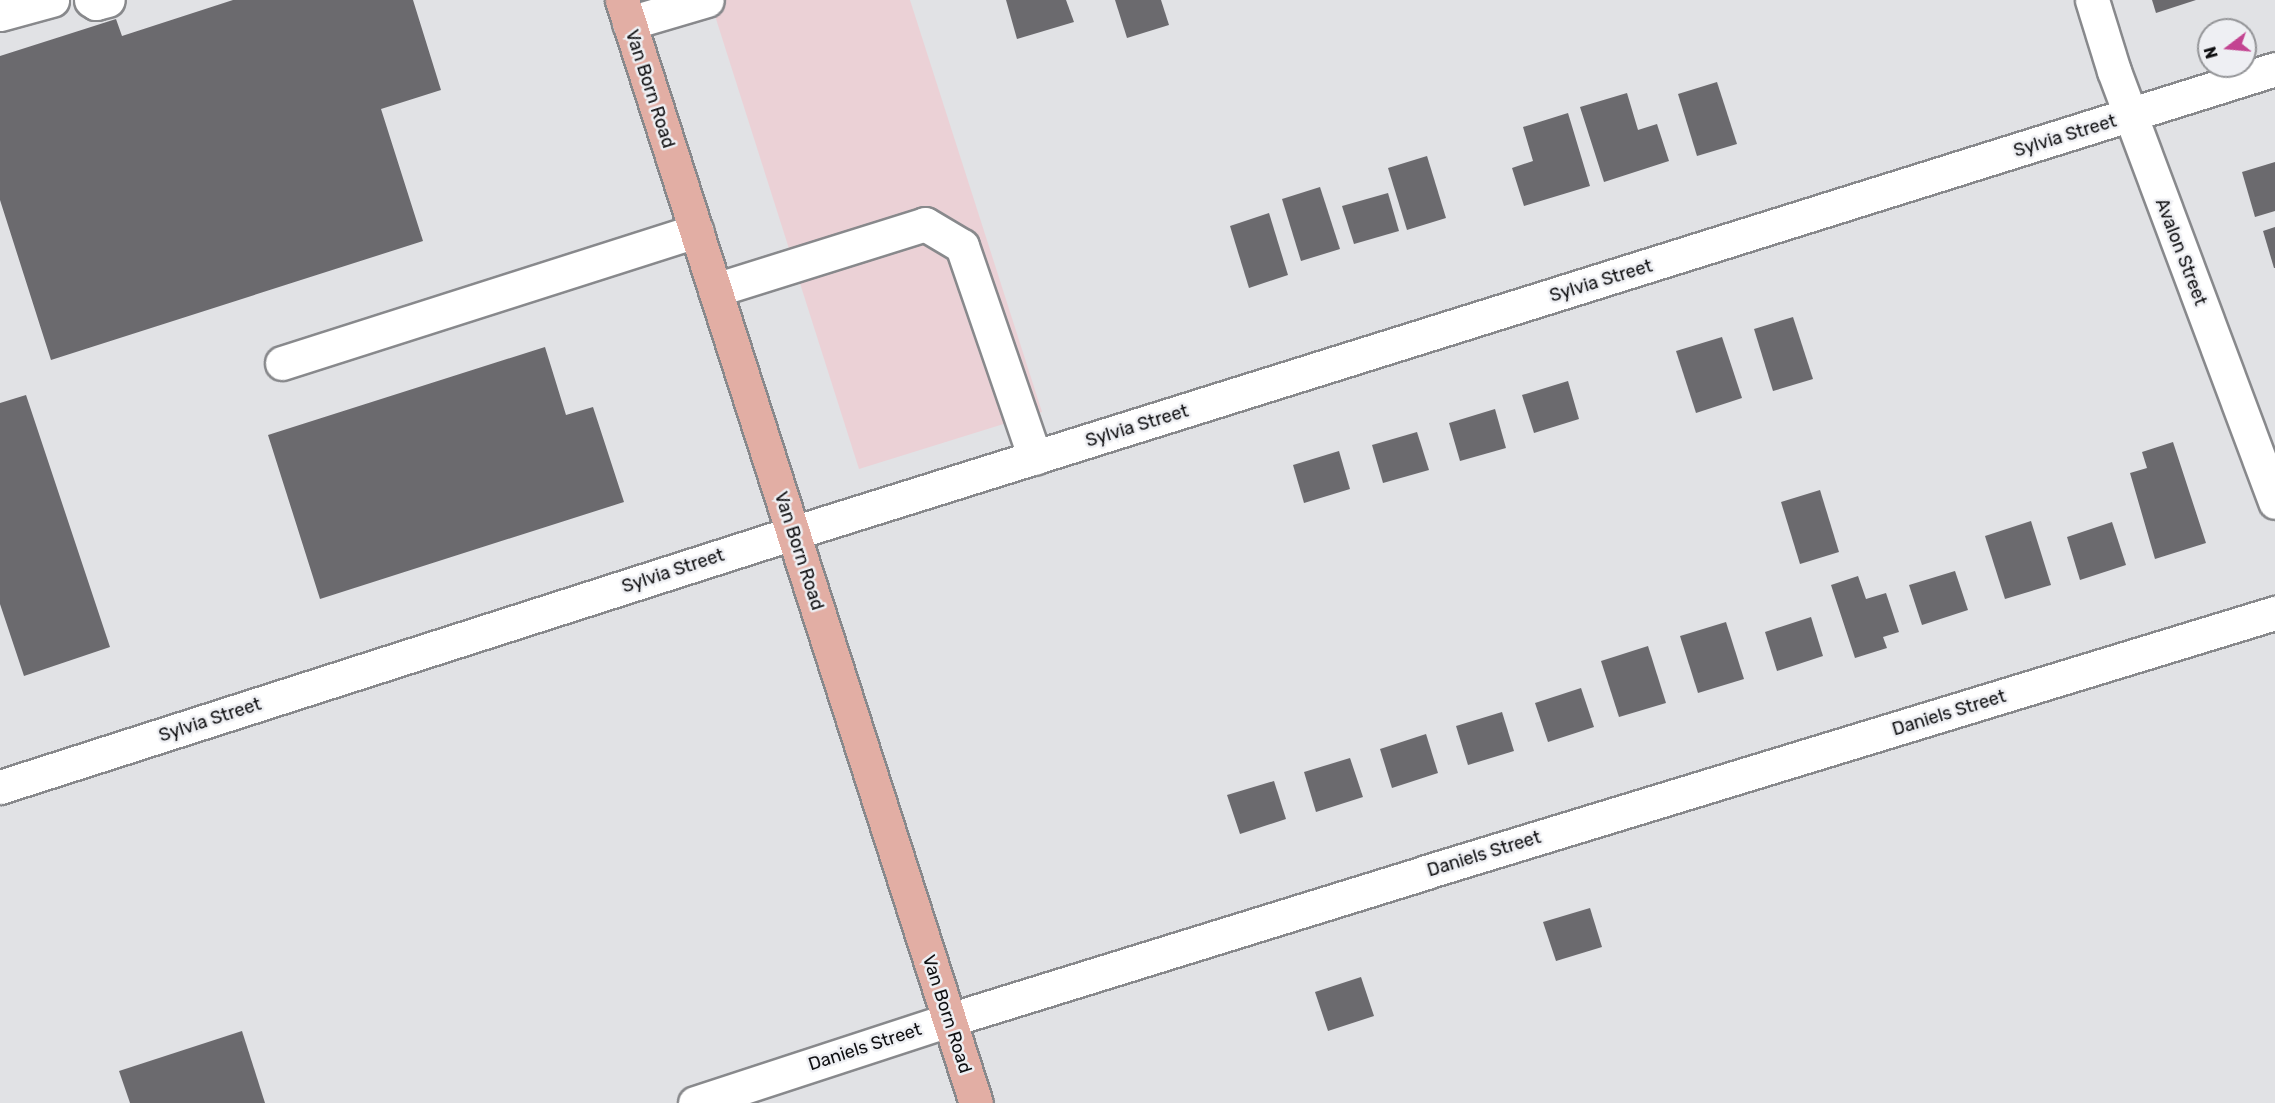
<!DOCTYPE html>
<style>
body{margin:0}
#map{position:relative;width:2275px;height:1103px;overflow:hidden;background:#e1e2e5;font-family:Rubik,sans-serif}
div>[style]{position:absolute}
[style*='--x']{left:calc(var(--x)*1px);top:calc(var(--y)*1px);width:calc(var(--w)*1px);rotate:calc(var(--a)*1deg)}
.commercial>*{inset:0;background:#ebd1d6}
.building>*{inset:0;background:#6b6a6e}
.roads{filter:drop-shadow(2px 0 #88898c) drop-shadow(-2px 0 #88898c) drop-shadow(0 2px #88898c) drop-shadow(0 -2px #88898c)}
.minor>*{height:33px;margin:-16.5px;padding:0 16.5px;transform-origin:16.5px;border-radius:16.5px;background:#fff}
.major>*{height:33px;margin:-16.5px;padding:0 16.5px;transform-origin:16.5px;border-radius:16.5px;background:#e2aea4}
span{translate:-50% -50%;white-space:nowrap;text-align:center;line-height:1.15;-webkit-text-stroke:5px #eeeff3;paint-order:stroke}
.street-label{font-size:18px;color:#0e0e10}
.north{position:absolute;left:2197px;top:18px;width:60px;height:60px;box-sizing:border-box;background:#eeeff3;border:2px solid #949598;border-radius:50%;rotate:254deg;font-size:16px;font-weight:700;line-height:24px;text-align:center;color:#0e0e10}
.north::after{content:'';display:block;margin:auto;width:21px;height:27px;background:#c34491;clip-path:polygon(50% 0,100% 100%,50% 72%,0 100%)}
</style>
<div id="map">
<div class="commercial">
<div style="clip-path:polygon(710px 0,910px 0,1042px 412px,859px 469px)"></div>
</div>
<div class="building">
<div style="clip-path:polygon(233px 0,413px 0,441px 90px,381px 109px,423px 241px,51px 360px,0 200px,0 56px,116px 19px,122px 36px)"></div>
<div style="clip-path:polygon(1006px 0,1066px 0,1074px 22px,1017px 39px)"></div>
<div style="clip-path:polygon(1115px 0,1161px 0,1169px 25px,1127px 38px)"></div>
<div style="clip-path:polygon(2152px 0,2196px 0,2156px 13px)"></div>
<div style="clip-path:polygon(1717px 82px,1737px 144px,1697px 156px,1678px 94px)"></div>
<div style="clip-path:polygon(1627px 93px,1638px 130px,1657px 124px,1669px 161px,1604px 182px,1580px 107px)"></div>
<div style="clip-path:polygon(1568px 113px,1590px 186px,1524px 206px,1512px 168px,1533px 161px,1523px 127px)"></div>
<div style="clip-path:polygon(1427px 156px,1446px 218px,1407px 230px,1388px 168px)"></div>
<div style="clip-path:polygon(2275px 162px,2275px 211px,2255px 217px,2242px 172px)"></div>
<div style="clip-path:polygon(1320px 187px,1340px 249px,1301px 261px,1282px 199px)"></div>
<div style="clip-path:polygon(1388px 193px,1399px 231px,1354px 244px,1342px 206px)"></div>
<div style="clip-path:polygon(1269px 213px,1288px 275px,1249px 288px,1230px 226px)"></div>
<div style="clip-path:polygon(2275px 227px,2275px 268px,2274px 268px,2263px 231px)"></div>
<div style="clip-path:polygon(1793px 317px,1813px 379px,1773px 391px,1754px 329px)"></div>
<div style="clip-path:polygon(1722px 337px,1742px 398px,1696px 413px,1676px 351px)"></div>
<div style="clip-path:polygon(545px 347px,566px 415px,593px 407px,624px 502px,320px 599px,268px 435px)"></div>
<div style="clip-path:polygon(1568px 381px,1579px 419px,1534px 433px,1522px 395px)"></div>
<div style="clip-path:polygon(26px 395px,110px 647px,24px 676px,0 604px,0 403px)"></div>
<div style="clip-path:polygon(1495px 409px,1506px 448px,1460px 461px,1449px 423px)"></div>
<div style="clip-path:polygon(1417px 432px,1429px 470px,1383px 483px,1372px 445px)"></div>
<div style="clip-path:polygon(2173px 442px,2206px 543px,2155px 559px,2130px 473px,2147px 468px,2142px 452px)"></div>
<div style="clip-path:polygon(1339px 451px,1350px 489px,1304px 503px,1293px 465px)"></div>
<div style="clip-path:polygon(1820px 490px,1839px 552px,1800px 564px,1781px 502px)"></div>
<div style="clip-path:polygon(2031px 521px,2051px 585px,2005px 599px,1985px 536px)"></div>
<div style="clip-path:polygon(2112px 522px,2126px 565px,2080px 580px,2067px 537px)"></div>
<div style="clip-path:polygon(1955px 571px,1968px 610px,1922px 625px,1909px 585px)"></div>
<div style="clip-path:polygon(1858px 576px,1866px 599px,1886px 593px,1899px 632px,1883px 637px,1887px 648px,1855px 658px,1831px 585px)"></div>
<div style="clip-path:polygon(1811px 617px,1823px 656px,1777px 671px,1765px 632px)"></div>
<div style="clip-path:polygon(1726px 622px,1744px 679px,1698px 693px,1680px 636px)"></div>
<div style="clip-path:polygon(1648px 646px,1666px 703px,1619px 717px,1601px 661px)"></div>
<div style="clip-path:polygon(1581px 688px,1594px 727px,1548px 742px,1535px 703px)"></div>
<div style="clip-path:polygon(1502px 712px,1514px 751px,1468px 765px,1456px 726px)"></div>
<div style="clip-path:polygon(1426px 734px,1438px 773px,1392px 788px,1380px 749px)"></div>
<div style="clip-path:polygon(1350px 758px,1363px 797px,1316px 812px,1304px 772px)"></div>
<div style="clip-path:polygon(1274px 781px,1286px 819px,1240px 834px,1227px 795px)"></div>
<div style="clip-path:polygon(1590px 908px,1602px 947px,1556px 961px,1543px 922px)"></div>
<div style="clip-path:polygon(1361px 977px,1374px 1016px,1328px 1031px,1315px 992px)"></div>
<div style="clip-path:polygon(242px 1031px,265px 1103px,130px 1103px,119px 1071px)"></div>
</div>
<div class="roads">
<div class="minor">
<div style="--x:91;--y:0;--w:6;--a:31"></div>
<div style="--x:96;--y:3;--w:12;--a:-14"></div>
<div style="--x:2092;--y:0;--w:74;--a:72.8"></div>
<div style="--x:2114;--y:71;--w:460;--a:69.5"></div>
<div style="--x:0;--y:14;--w:54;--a:-15.1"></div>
<div style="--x:629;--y:23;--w:81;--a:-16.4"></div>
<div style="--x:715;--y:290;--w:220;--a:-17.4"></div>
<div style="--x:925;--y:224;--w:43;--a:30.7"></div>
<div style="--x:962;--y:246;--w:224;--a:71"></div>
<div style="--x:282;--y:363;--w:435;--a:-17.7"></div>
<div style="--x:0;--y:787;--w:833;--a:-17.76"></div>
<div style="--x:793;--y:533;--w:1553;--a:-17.38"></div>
<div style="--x:695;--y:1103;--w:267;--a:-18.1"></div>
<div style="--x:949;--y:1020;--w:499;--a:-17.2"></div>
<div style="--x:1426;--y:872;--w:888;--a:-16.97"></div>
</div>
<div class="major">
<div style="--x:622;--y:0;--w:1158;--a:72.21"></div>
</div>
</div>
<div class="street-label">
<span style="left:650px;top:89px;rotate:72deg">Van Born Road</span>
<span style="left:2065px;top:136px;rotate:-17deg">Sylvia Street</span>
<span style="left:2181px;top:252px;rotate:69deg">Avalon Street</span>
<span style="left:1601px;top:281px;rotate:-17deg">Sylvia Street</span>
<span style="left:1137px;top:426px;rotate:-17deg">Sylvia Street</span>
<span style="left:799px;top:551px;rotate:72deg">Van Born Road</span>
<span style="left:673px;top:571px;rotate:-18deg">Sylvia Street</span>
<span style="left:1949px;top:713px;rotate:-17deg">Daniels Street</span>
<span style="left:210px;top:720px;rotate:-18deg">Sylvia Street</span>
<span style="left:1484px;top:854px;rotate:-17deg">Daniels Street</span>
<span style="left:947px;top:1014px;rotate:72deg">Van Born Road</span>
<span style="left:865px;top:1047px;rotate:-18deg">Daniels Street</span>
</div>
<div class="north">N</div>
</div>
